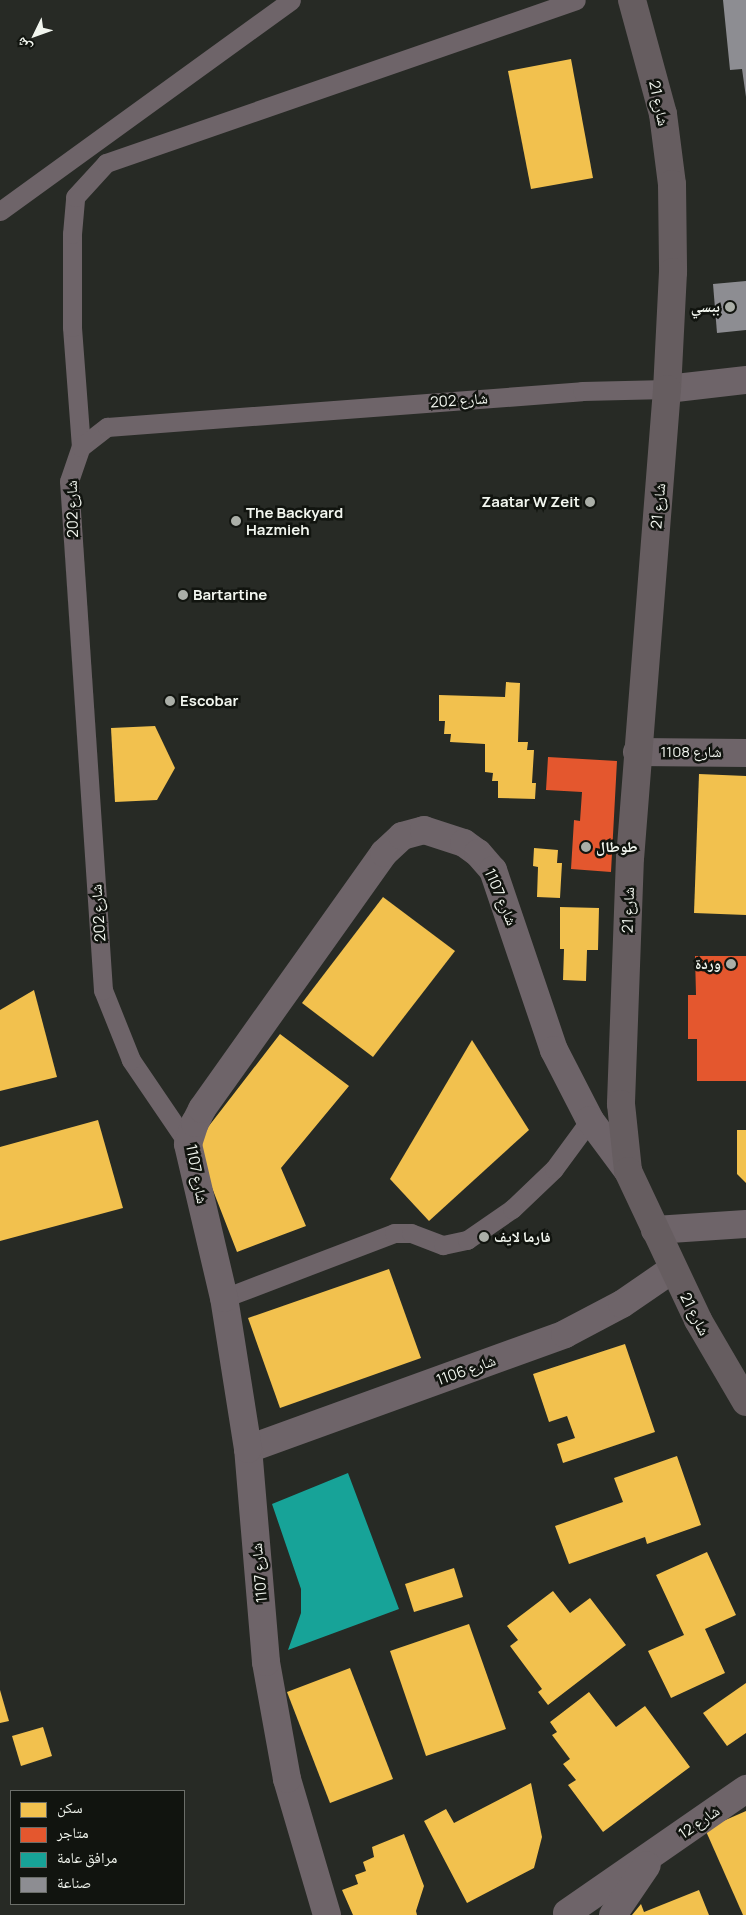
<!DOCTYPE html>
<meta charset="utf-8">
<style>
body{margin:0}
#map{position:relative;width:746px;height:1915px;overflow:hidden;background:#272a25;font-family:Manrope,"Noto Naskh Arabic",sans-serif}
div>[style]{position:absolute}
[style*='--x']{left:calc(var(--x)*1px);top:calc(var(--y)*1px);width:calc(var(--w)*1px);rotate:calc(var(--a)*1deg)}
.homes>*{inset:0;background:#f2c14e}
.shops>*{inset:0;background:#e4572e}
.public>*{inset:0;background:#17a398}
.industry>*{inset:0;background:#8d8d92}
.service>*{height:19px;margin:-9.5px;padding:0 9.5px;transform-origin:9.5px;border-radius:9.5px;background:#6e6469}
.minor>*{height:28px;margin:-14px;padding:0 14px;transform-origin:14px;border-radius:14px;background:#6e6469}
.tertiary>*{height:28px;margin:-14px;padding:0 14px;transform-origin:14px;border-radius:14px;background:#6e6469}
.secondary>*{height:28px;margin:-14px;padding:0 14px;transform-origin:14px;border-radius:14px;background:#665d60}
.dots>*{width:14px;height:14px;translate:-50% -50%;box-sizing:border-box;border:2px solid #11140f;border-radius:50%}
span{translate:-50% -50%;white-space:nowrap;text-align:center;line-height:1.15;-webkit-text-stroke:5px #11140f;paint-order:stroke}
.street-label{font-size:15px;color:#f2f6ef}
.poi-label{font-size:15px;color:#f2f6ef;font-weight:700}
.right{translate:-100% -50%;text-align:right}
.left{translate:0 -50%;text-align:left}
.legend{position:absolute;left:10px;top:1790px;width:175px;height:115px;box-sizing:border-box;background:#11140f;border:1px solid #6b6e69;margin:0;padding:6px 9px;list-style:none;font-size:15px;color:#f2f6ef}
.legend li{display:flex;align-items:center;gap:10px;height:25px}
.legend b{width:25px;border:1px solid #6b6e69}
.north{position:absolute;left:10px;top:10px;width:50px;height:50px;-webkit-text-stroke:4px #11140f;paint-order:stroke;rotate:228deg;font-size:14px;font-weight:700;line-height:20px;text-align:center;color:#f2f6ef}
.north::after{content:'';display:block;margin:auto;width:18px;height:22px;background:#f2f6ef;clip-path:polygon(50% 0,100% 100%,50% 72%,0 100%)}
</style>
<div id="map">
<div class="homes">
<div style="clip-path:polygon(571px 59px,593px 178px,531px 189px,508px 71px)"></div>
<div style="clip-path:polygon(506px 682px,520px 683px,518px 742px,528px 742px,527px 750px,534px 750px,532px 783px,536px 783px,535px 799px,498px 798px,498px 781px,492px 781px,493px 773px,485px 772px,485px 744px,450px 742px,451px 734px,444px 734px,445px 721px,439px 721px,439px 695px,505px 697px)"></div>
<div style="clip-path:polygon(155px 726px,175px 768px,157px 800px,115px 802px,111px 728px)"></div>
<div style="clip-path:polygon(699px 774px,746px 776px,746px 915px,694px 913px)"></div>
<div style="clip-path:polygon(534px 848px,558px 850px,557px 863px,562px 863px,560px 898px,537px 897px,538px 867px,533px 866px)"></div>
<div style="clip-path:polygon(383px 897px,455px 951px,373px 1057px,302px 1003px)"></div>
<div style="clip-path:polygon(560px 907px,599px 908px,598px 950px,587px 950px,586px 981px,563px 980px,564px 949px,560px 949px)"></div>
<div style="clip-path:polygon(34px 990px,57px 1077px,0 1091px,0 1010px)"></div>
<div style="clip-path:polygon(280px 1034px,349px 1086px,281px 1168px,306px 1226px,237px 1252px,195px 1144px)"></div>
<div style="clip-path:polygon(472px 1040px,529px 1130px,429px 1221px,390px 1179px)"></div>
<div style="clip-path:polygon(98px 1120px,123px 1208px,0 1241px,0 1147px)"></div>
<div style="clip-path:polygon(737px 1130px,746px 1130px,746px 1183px,737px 1174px)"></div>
<div style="clip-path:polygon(389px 1269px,421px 1358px,280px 1408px,248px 1318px)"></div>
<div style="clip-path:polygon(625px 1344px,655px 1432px,563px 1463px,557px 1444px,575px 1438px,567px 1416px,549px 1422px,533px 1374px)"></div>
<div style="clip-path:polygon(677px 1456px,701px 1525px,647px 1544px,645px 1537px,569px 1564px,555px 1526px,623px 1502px,614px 1478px)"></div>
<div style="clip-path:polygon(707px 1552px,736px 1615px,705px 1629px,725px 1673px,671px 1698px,648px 1651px,684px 1635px,656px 1575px)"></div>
<div style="clip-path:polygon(454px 1568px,463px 1597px,414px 1612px,405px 1584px)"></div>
<div style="clip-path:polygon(553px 1591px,570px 1613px,590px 1598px,626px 1645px,548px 1705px,538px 1692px,542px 1689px,510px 1646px,518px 1640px,507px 1626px)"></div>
<div style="clip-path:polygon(469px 1624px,506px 1729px,426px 1756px,390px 1651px)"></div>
<div style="clip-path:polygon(350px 1668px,393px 1779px,330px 1803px,287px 1692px)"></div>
<div style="clip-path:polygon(746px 1683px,746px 1733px,727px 1746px,703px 1713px)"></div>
<div style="clip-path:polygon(0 1690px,9px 1721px,0 1723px)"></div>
<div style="clip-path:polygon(589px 1692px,616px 1727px,645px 1706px,690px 1767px,603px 1832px,568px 1785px,576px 1780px,563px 1764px,570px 1759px,552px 1735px,557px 1732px,550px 1722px)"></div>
<div style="clip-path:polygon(43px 1727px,52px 1756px,21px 1766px,12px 1736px)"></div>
<div style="clip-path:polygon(531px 1783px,542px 1837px,534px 1868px,467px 1903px,424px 1821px,446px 1809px,454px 1823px)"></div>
<div style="clip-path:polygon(746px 1811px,746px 1915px,743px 1915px,705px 1829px)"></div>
<div style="clip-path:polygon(404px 1834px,424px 1886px,416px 1911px,417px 1915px,353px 1915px,342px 1890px,358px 1884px,355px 1875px,366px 1871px,363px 1862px,374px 1857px,372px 1847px)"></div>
<div style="clip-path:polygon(699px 1890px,709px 1915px,632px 1915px,641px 1904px,644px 1912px)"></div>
</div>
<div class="shops">
<div style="clip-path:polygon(548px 757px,617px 761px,611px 872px,571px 869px,574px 820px,580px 821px,582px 792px,546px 790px)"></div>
<div style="clip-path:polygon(695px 956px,746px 956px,746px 1081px,697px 1081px,697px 1039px,688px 1039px,688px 995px,696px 995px)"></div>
</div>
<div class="public">
<div style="clip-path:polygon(348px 1473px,399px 1609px,288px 1650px,301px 1613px,301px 1589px,272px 1504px)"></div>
</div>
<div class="industry">
<div style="clip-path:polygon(723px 0,746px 0,746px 97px,742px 69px,730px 70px)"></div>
<div style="clip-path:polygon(746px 281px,746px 330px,717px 333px,713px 284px)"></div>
</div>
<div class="service">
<div style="--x:0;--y:211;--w:359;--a:-35.9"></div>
<div style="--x:81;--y:447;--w:120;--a:-94.3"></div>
<div style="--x:72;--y:327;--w:93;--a:-90"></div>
<div style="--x:72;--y:234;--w:37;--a:-85"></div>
<div style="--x:75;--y:197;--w:46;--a:-47.6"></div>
<div style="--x:106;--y:163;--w:497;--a:-19.1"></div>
<div style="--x:188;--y:1144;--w:102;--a:-124.2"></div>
<div style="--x:131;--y:1060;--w:75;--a:-111.8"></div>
<div style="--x:103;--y:990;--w:510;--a:-93.82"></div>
<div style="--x:69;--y:481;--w:36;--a:-71"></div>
<div style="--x:81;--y:447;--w:33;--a:-38"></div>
<div style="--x:107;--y:427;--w:476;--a:-4.3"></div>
<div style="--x:582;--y:391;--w:85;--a:-1.3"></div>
<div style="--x:224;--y:1298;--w:182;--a:-20.9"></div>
<div style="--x:394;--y:1233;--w:17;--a:0"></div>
<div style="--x:411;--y:1233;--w:34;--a:21"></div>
<div style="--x:443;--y:1245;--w:25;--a:-12"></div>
<div style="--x:467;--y:1240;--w:55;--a:-34.6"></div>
<div style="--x:512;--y:1209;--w:58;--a:-43.6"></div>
<div style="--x:554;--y:1169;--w:61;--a:-53.7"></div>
</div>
<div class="minor">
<div style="--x:667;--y:389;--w:80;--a:-6.5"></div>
<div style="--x:637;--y:752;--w:109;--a:0.5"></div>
<div style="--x:655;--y:1230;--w:91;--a:-3.8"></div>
<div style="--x:248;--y:1449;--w:337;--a:-19.9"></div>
<div style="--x:565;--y:1334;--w:64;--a:-27.8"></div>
<div style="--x:622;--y:1304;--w:62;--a:-34.5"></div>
<div style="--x:327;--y:1915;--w:142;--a:-106.4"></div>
<div style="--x:287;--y:1779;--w:119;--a:-100.2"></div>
<div style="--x:266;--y:1662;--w:214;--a:-94.8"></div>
<div style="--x:248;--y:1449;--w:153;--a:-99"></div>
<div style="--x:224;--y:1298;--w:158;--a:-103.2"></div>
<div style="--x:188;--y:1144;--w:22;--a:-72"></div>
<div style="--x:195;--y:1123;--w:16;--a:-63"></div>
<div style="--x:202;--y:1109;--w:314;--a:-54.6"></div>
<div style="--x:384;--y:853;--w:25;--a:-43"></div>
<div style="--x:402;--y:836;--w:23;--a:-15"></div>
<div style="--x:424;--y:830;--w:42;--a:18"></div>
<div style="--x:464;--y:843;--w:17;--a:36"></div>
<div style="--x:478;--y:853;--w:23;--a:49"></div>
<div style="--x:493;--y:870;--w:190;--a:71.3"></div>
<div style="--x:554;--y:1050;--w:79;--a:62.8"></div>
<div style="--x:590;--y:1120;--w:64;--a:53.3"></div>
</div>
<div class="tertiary">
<div style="--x:567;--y:1913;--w:218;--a:-34.7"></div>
<div style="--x:613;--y:1915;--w:60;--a:-55.8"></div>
</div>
<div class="secondary">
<div style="--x:632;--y:0;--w:118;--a:74.8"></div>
<div style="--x:663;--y:114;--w:71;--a:82.7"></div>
<div style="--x:672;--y:184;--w:88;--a:89.3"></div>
<div style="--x:673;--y:272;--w:117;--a:92.9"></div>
<div style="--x:667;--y:389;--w:469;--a:94.5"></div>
<div style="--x:630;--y:857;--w:247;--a:92.1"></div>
<div style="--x:621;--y:1104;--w:67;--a:84"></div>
<div style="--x:628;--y:1171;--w:165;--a:64.8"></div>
<div style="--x:698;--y:1320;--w:95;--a:59.7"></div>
</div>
<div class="dots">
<div style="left:730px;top:307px;background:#abafa8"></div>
<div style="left:590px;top:502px;background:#abafa8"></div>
<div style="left:236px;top:521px;background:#abafa8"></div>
<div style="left:183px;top:595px;background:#abafa8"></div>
<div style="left:170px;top:701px;background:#abafa8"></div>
<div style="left:586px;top:847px;background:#abafa8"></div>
<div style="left:731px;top:964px;background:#abafa8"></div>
<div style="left:484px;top:1237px;background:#abafa8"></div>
</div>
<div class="street-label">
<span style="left:659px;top:103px;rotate:78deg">شارع 21</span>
<span style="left:459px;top:400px;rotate:-4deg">شارع 202</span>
<span style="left:658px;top:506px;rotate:-85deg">شارع 21</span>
<span style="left:72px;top:509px;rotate:-91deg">شارع 202</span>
<span style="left:691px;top:752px">شارع 1108</span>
<span style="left:501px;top:897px;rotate:67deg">شارع 1107</span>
<span style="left:628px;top:910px;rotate:-88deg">شارع 21</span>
<span style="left:98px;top:913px;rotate:-94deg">شارع 202</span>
<span style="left:197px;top:1174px;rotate:79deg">شارع 1107</span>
<span style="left:695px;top:1314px;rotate:63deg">شارع 21</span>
<span style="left:466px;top:1370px;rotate:-20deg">شارع 1106</span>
<span style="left:259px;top:1573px;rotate:-95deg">شارع 1107</span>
<span style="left:699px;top:1822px;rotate:-35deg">شارع 12</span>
</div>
<div class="poi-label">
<span class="right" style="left:720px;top:307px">ببسي</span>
<span class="right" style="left:580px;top:502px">Zaatar W Zeit</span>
<span class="left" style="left:246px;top:521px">The Backyard<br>Hazmieh</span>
<span class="left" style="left:193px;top:595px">Bartartine</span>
<span class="left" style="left:180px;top:701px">Escobar</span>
<span class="left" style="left:596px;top:847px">طوطال</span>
<span class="right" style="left:721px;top:964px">وردة</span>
<span class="left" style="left:494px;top:1237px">فارما لايف</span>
</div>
<ul class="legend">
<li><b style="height:14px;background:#f2c14e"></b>سكن</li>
<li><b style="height:14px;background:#e4572e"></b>متاجر</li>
<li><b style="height:14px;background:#17a398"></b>مرافق عامة</li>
<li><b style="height:14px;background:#8d8d92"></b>صناعة</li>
</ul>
<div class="north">ش</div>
</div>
